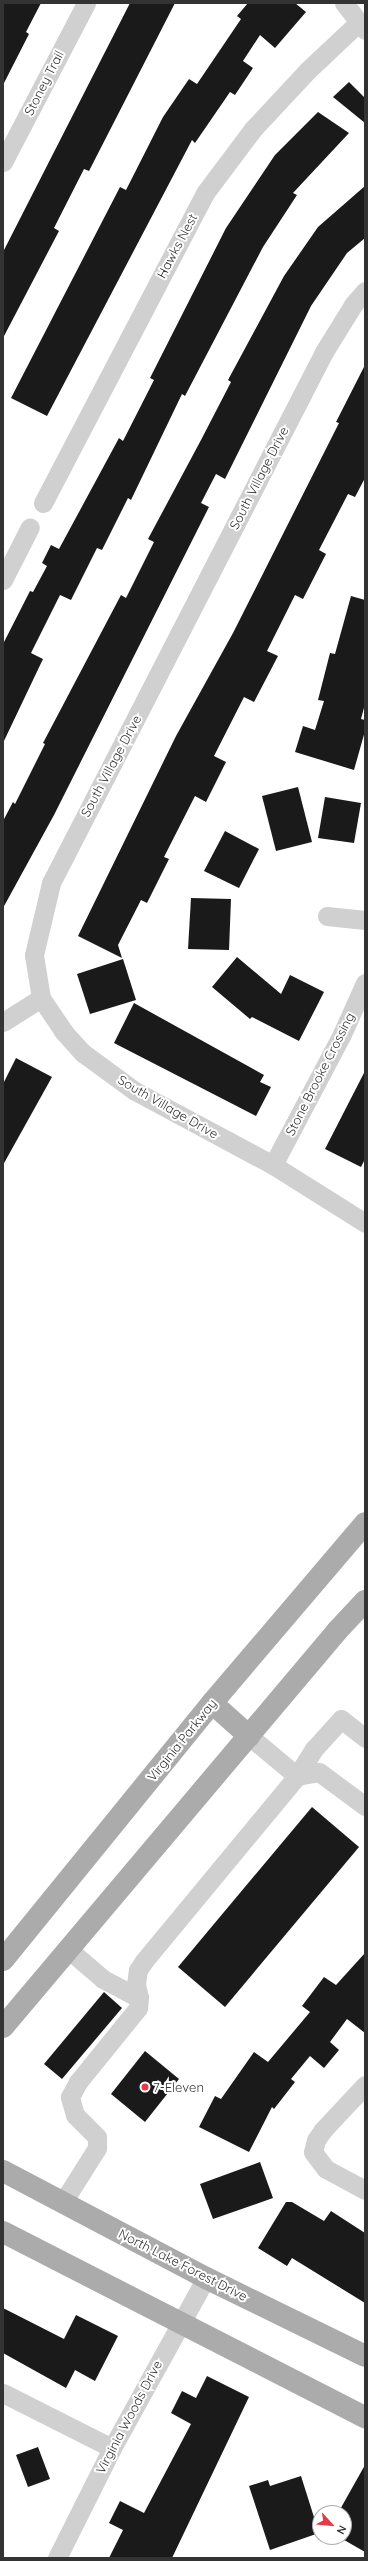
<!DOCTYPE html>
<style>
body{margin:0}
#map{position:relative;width:368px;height:2561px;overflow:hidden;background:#fff;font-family:Quicksand,sans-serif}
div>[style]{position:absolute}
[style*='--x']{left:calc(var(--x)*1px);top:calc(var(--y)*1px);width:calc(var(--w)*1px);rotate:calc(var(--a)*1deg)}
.building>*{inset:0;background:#1a1a1a}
.minor>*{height:19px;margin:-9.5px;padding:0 9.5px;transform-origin:9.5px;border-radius:9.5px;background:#d0d0d0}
.major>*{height:22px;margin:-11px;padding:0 11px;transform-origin:11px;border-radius:11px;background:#ababab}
.dots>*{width:11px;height:11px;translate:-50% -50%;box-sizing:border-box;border:2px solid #fff;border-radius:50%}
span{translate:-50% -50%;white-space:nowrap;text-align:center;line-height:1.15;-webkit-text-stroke:4px #fff;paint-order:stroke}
.street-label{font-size:13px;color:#333}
.poi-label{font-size:13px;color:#333}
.left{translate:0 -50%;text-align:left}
.frame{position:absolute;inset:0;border:4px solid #333;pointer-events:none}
.north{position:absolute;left:312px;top:2505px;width:40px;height:40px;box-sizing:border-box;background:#fff;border:1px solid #adadad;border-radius:50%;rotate:117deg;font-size:11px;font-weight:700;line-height:16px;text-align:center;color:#333}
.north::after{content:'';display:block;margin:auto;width:14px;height:18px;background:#e63946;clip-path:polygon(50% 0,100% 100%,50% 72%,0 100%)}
</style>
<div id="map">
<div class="building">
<div style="clip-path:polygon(3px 3px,41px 3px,26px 32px,29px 34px,3px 85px)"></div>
<div style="clip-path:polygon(130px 3px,175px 3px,89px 171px,84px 169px,54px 228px,59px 231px,3px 338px,3px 252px)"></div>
<div style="clip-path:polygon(248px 3px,295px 3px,306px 12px,275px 48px,260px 35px,243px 61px,253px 68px,235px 95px,230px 92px,195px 143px,192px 140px,47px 416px,11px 398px,120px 187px,126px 190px,163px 117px,189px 79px,197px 84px,241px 19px,237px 16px)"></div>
<div style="clip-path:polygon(349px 82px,365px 98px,365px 123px,333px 97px)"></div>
<div style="clip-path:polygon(318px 112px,349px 133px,293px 193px,297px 195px,263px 247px,185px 396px,182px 394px,131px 500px,128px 498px,102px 550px,97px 548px,71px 600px,60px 595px,31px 653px,43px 659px,3px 743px,3px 644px,30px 591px,33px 592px,47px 566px,42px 563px,51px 545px,59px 549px,119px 438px,123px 441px,154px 380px,150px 378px,226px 228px,275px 155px)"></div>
<div style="clip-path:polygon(365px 186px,365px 238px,347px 253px,311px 306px,225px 479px,216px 474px,201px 503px,209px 507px,54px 815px,3px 908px,3px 821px,13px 802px,15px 804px,45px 744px,43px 743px,121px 595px,126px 598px,154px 542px,148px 539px,201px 440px,231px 382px,228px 380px,284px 276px,318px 227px)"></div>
<div style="clip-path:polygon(365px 365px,365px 478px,355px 497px,348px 494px,319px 550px,326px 554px,303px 599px,295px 595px,267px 651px,278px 656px,254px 702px,244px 697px,214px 756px,226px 762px,206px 802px,195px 796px,164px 857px,169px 859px,147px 903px,141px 900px,118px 945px,122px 958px,78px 936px,176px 736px,233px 633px,339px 423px,336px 422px)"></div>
<div style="clip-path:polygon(351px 596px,365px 600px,365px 704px,361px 719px,365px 720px,365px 731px,354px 770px,295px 752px,303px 726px,315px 730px,324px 701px,318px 700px,330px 653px,335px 654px)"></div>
<div style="clip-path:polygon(298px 787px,312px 842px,276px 851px,262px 796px)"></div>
<div style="clip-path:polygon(325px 797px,361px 803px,354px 843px,318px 838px)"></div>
<div style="clip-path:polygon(225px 831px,259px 849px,239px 888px,204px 871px)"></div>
<div style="clip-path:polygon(191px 898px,231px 899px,229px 950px,188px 949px)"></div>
<div style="clip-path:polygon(237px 957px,281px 994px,290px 975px,324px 992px,299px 1041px,252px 1017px,250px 1019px,212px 987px)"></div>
<div style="clip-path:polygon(123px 959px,136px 1000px,90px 1014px,77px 974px)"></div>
<div style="clip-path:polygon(134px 1003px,264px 1075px,260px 1082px,271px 1087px,256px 1116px,114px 1043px)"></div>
<div style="clip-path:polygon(16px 1058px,52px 1077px,3px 1165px,3px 1084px)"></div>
<div style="clip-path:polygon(365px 1071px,365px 1159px,361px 1167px,325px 1149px)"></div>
<div style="clip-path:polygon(312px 1807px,359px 1847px,225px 2007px,178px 1967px)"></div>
<div style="clip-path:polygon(365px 1953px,365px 2033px,347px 2019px,330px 2042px,339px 2050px,324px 2068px,310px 2056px,291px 2079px,295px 2082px,274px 2109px,272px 2107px,249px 2152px,199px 2127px,215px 2096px,221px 2099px,254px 2052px,268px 2062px,310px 2012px,302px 2006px,324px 1977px,336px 1985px)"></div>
<div style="clip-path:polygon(104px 1992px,122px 2008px,62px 2079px,44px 2064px)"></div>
<div style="clip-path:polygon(145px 2051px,179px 2079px,145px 2122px,111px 2094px)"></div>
<div style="clip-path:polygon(260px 2162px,273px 2198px,213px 2219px,200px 2184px)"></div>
<div style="clip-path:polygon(286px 2202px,292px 2202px,324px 2221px,331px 2211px,365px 2233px,365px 2303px,292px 2258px,287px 2266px,258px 2248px)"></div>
<div style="clip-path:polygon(3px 2308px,64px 2339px,76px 2315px,118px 2336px,95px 2381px,75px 2370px,66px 2388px,3px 2353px)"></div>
<div style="clip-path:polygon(207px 2376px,249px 2397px,172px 2558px,109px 2558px,123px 2530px,109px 2523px,120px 2501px,144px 2513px,191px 2424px,171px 2413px,182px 2391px,196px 2398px)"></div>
<div style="clip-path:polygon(38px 2447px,50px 2479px,28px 2487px,16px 2455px)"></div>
<div style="clip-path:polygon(365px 2465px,365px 2552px,339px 2537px,344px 2537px,344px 2513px,338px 2513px)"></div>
<div style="clip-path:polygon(301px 2476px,319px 2533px,270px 2550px,249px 2486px,268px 2480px,270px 2486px)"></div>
</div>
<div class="minor">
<div style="--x:344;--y:3;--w:34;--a:52"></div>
<div style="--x:3;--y:162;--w:179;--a:-62.4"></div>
<div style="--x:365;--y:291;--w:18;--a:131"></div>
<div style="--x:353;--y:305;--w:55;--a:121.7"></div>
<div style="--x:324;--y:352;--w:597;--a:117.21"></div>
<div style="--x:51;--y:883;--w:74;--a:103.3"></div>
<div style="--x:34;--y:955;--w:44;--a:80.8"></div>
<div style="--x:41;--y:998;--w:40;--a:56"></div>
<div style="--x:63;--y:1031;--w:30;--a:48"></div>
<div style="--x:83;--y:1053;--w:64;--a:36.2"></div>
<div style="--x:135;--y:1091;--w:157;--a:28.2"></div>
<div style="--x:273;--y:1165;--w:109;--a:32.2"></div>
<div style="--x:43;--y:503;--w:350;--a:-62.4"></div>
<div style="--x:205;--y:193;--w:80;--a:-53.1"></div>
<div style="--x:253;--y:129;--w:79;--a:-47"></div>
<div style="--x:307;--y:71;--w:71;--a:-43.3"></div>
<div style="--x:3;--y:580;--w:59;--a:-63"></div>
<div style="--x:327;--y:916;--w:38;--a:6"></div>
<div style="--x:3;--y:1022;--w:45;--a:-32.3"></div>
<div style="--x:273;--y:1165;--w:148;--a:-62.2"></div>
<div style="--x:342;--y:1034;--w:56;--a:-65.7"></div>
<div style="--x:249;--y:1736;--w:62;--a:39.8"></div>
<div style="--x:297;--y:1776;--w:22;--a:-10"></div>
<div style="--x:319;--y:1772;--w:57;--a:36.5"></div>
<div style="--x:139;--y:1998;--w:14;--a:-102"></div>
<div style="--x:136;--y:1984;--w:14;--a:-82"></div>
<div style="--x:138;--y:1970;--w:11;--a:-56"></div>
<div style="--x:144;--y:1961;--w:240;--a:-50.4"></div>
<div style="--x:297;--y:1776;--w:32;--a:-58"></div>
<div style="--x:314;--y:1749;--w:40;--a:-48"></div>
<div style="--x:341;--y:1719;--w:31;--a:38"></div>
<div style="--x:365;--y:2085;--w:62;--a:133"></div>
<div style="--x:323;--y:2130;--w:12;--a:125"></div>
<div style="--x:316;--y:2140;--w:12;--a:104"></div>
<div style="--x:313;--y:2152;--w:21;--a:53"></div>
<div style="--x:326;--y:2169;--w:44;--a:28.3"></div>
<div style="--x:63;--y:2202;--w:64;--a:-57.8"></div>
<div style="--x:97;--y:2148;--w:11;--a:-90"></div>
<div style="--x:97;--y:2137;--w:31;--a:-135"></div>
<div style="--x:75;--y:2115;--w:19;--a:-106"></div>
<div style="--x:70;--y:2097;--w:17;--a:-62"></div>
<div style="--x:78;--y:2082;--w:95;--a:-51"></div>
<div style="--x:138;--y:2008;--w:10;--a:-84"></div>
<div style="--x:139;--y:1998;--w:41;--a:-152.2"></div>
<div style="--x:103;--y:1979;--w:45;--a:-139.5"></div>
<div style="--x:3;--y:2393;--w:122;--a:26.8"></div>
<div style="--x:57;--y:2558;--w:123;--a:-63.4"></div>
<div style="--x:112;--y:2448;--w:194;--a:-61.1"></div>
</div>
<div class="major">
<div style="--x:212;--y:1703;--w:50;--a:41.7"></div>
<div style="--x:3;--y:1960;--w:331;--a:-50.9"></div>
<div style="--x:212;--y:1703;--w:236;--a:-49.6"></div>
<div style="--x:3;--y:2027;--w:518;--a:-49.85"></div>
<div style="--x:337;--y:1631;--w:41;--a:-47"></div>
<div style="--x:3;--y:2171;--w:229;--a:27.8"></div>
<div style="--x:206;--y:2278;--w:177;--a:26.1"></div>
<div style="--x:3;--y:2232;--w:407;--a:27.1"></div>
</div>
<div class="dots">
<div style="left:145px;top:2087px;background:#e63946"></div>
</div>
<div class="street-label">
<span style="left:44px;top:83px;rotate:-63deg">Stoney Trail</span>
<span style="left:177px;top:246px;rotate:-62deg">Hawks Nest</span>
<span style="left:259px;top:478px;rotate:-63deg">South Village Drive</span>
<span style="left:111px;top:766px;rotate:-62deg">South Village Drive</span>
<span style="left:320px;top:1074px;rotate:-63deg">Stone Brooke Crossing</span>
<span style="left:168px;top:1107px;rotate:30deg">South Village Drive</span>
<span style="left:182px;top:1740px;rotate:-51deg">Virginia Parkway</span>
<span style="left:183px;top:2265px;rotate:27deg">North Lake Forest Drive</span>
<span style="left:129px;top:2417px;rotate:-62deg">Virginia Woods Drive</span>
</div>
<div class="poi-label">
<span class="left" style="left:153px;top:2087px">7-Eleven</span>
</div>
<div class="frame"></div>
<div class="north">N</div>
</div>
